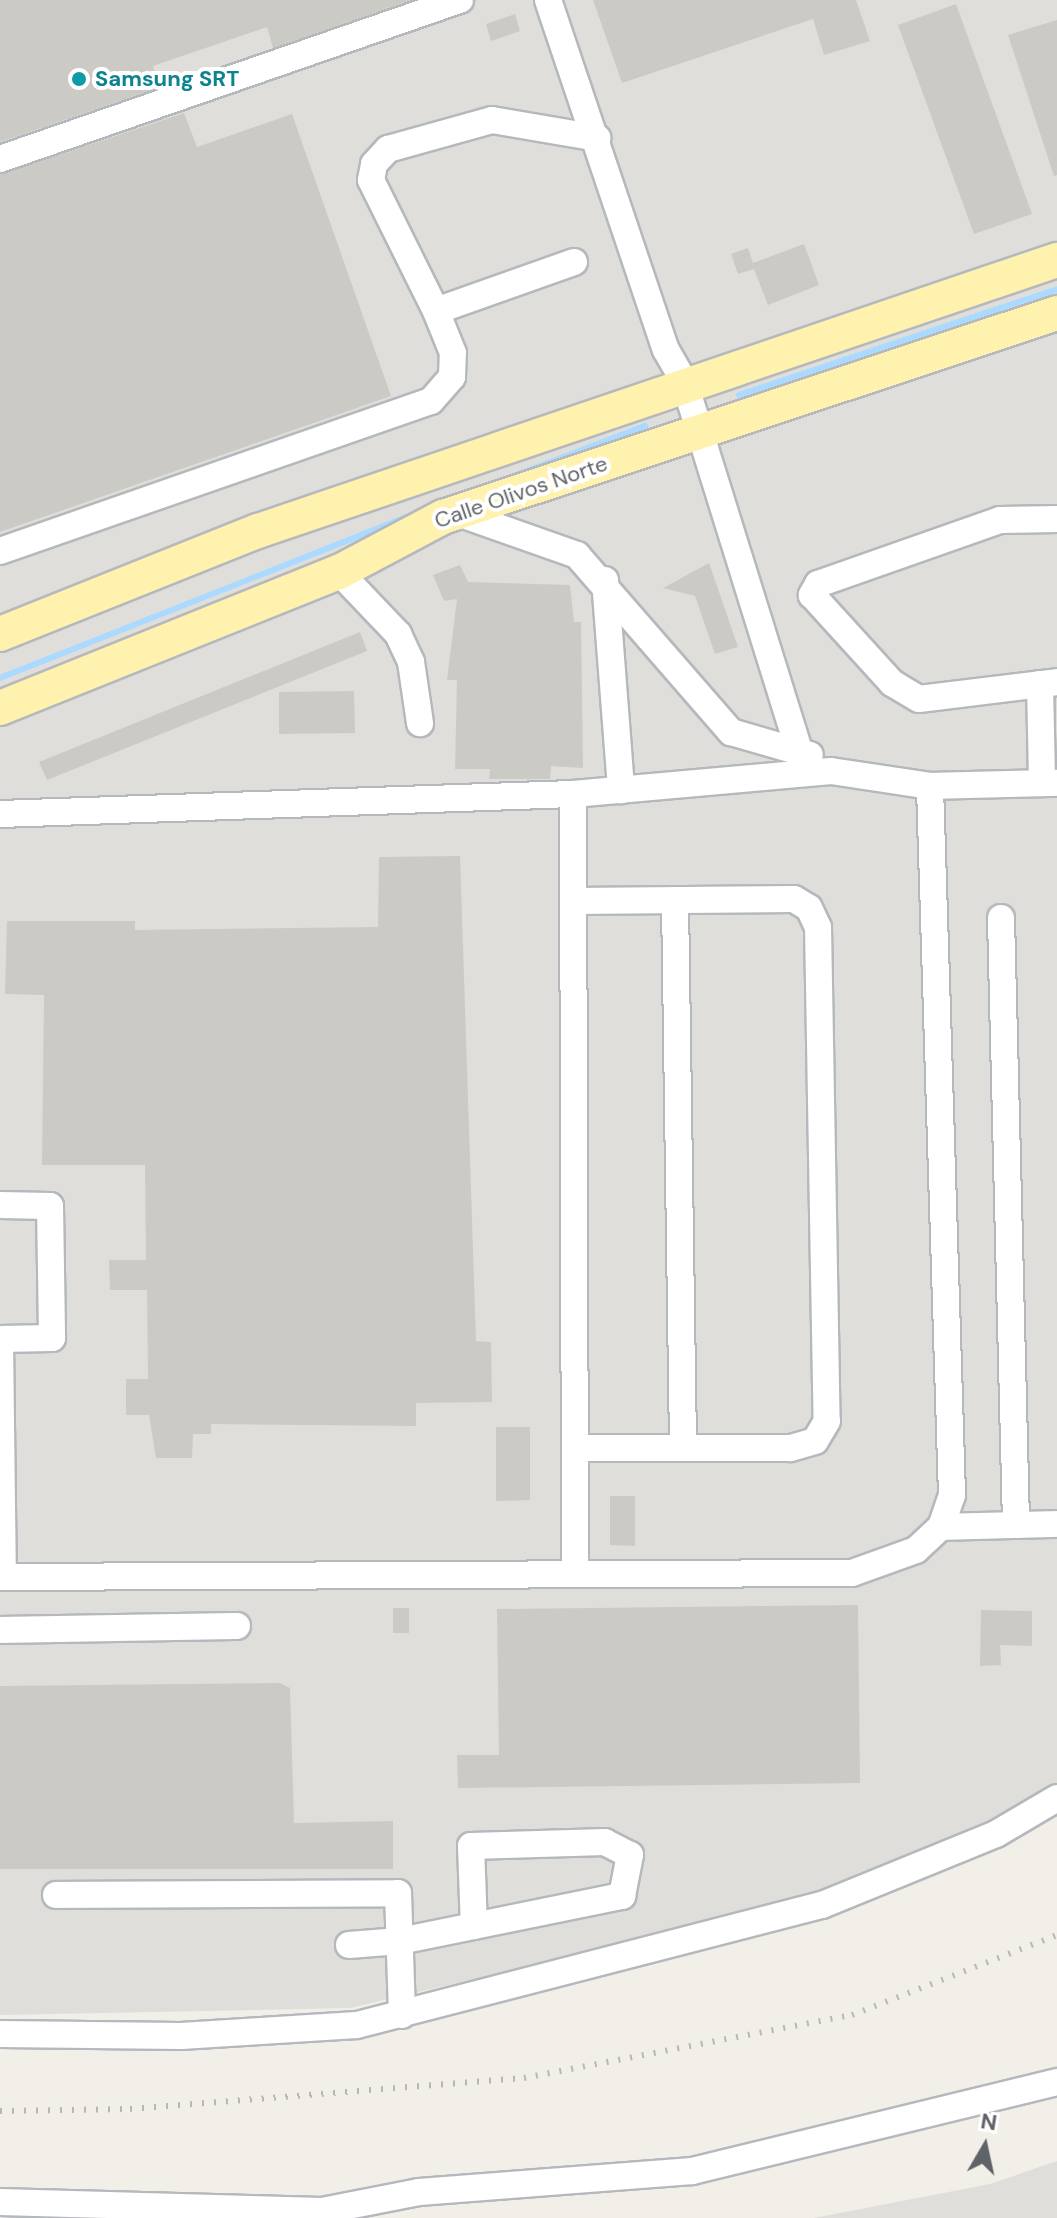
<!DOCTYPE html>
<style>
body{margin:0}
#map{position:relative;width:1057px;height:2218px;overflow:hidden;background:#f1efe8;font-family:"DM Sans",sans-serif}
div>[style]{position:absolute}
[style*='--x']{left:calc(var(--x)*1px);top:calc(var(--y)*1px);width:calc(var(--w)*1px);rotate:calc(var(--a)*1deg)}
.industrial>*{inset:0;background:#e0deda}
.stream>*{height:6px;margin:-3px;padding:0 3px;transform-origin:3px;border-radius:3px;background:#aadaff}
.building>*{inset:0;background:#cccac5}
.roads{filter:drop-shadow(2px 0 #b5b8bc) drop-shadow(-2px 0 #b5b8bc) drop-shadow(0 2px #b5b8bc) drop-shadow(0 -2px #b5b8bc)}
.minor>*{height:26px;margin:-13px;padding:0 13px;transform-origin:13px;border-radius:13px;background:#fff}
.major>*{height:34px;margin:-17px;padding:0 17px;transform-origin:17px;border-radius:17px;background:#fff2af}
.rail>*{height:6px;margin-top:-3px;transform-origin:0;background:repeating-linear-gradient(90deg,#b6b7b8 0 2px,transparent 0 12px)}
.dots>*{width:22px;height:22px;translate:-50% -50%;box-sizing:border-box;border:4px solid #fff;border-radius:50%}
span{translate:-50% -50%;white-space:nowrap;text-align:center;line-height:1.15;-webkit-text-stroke:8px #fff;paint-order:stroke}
.culture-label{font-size:22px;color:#0d838f;font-weight:700}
.left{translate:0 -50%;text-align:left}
.street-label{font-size:22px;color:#5f6368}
.north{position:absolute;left:945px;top:2106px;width:80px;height:80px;-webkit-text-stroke:6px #fff;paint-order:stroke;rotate:9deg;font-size:22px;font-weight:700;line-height:32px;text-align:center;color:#5f6368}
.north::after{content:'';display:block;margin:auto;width:28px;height:36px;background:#5f6368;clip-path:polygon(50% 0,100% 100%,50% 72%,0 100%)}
</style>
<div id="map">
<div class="industrial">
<div style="clip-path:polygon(0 0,1057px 0,1057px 1804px,886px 1882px,350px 2008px,0 2015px)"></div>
<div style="clip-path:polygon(1057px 2161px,1057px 2218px,814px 2218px,990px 2184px)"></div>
</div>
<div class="stream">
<div style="--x:739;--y:395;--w:335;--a:-18.4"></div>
<div style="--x:506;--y:479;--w:149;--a:-20.9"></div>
<div style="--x:0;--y:678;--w:441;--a:-21.6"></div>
</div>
<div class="building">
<div style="clip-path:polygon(0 0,411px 0,273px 48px,267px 27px,153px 66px,160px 87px,0 142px)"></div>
<div style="clip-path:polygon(593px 0,856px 0,870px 41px,824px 55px,813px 19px,622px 83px)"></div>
<div style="clip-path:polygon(956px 4px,1032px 214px,974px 234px,898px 25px)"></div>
<div style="clip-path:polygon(515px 14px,520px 31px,491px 41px,486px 24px)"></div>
<div style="clip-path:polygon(1057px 20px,1057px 175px,1054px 176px,1008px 35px)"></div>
<div style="clip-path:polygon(184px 113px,197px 147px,292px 114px,391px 396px,0 532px,0 175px)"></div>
<div style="clip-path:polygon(804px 244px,819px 285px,768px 305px,754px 269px,738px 274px,731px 254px,748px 248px,753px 263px)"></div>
<div style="clip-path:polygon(709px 563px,738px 647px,715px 654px,695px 596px,663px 588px)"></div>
<div style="clip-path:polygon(460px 565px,468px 582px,570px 585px,574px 622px,581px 622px,583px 768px,551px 766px,550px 779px,489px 779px,490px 769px,455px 769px,457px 680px,447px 680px,457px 599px,444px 601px,433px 575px)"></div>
<div style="clip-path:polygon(360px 632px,367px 651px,47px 780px,39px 762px)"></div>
<div style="clip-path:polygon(354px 691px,355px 733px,279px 734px,279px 692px)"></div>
<div style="clip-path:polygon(460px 856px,476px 1341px,491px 1342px,492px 1402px,416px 1403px,416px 1426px,211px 1424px,211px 1434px,193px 1434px,192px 1458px,156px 1458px,149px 1415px,126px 1415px,126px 1379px,148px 1379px,147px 1290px,110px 1290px,109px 1260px,146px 1260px,145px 1165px,42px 1165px,44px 995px,5px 994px,7px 921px,135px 921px,135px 930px,378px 927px,379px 857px)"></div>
<div style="clip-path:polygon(496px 1427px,530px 1427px,530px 1500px,496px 1501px)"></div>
<div style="clip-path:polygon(610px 1496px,635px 1496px,635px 1546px,610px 1545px)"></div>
<div style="clip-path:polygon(858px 1605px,860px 1783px,458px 1788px,457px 1755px,499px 1755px,497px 1609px)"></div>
<div style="clip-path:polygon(393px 1608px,409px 1608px,409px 1633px,393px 1633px)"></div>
<div style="clip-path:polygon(981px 1610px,1032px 1611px,1032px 1646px,1000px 1645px,1001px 1665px,980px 1666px)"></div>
<div style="clip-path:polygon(280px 1683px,290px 1688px,294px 1823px,393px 1821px,393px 1869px,0 1869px,0 1686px)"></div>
</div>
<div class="roads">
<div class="minor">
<div style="--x:548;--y:0;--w:369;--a:71.4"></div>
<div style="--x:666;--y:350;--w:36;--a:60"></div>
<div style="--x:684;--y:381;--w:383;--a:72.7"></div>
<div style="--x:0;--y:159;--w:487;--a:-19.1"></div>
<div style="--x:574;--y:262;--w:146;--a:160.5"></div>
<div style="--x:436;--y:311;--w:146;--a:-116.4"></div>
<div style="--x:371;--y:180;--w:16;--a:-79"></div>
<div style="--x:374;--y:164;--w:21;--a:-47"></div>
<div style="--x:388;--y:149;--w:108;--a:-15.6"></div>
<div style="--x:492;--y:120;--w:107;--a:9.7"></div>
<div style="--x:458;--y:513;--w:126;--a:19.4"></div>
<div style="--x:577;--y:555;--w:235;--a:49"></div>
<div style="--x:731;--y:732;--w:82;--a:16.2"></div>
<div style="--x:1057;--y:519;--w:57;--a:179"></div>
<div style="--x:1000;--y:520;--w:193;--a:160.6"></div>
<div style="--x:818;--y:584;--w:13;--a:119"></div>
<div style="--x:812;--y:595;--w:119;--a:47.7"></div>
<div style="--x:892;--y:683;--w:31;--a:31"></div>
<div style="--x:919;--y:699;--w:139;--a:-7"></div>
<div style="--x:0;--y:551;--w:456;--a:-19.2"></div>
<div style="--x:431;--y:401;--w:32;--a:-49"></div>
<div style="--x:452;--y:377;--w:24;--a:-88"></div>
<div style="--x:453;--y:353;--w:45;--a:-112"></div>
<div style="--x:339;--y:572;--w:86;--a:46.4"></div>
<div style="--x:398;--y:634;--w:31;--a:65"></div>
<div style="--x:411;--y:662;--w:62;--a:81.6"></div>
<div style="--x:605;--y:580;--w:211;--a:85.6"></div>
<div style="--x:1040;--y:684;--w:99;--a:88.8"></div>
<div style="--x:573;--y:794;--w:259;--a:-5.1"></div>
<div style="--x:831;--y:771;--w:100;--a:8.6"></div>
<div style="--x:930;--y:786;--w:127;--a:-1.4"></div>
<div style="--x:0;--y:814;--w:573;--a:-2"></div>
<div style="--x:573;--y:794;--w:780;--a:89.85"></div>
<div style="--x:675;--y:900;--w:548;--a:89.16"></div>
<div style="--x:574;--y:901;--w:220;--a:-0.5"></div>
<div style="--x:794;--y:899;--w:17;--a:31"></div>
<div style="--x:809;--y:908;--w:21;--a:65"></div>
<div style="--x:818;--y:927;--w:494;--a:89"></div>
<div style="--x:827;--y:1421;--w:23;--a:121"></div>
<div style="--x:815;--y:1441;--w:26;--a:164"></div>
<div style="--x:790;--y:1448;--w:215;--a:180"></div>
<div style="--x:1001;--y:918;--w:607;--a:88.58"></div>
<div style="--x:0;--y:1205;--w:50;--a:1.1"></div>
<div style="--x:50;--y:1206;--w:132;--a:89.1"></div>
<div style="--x:52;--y:1338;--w:52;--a:178.9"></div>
<div style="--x:0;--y:1341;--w:236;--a:89.3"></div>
<div style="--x:941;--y:1527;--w:116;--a:-1.5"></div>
<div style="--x:0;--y:1577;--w:852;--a:-0.27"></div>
<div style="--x:852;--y:1573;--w:68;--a:-19.8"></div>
<div style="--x:916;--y:1550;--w:34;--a:-43"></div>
<div style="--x:941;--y:1527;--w:34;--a:-71"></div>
<div style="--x:952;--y:1495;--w:709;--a:-91.78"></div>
<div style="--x:0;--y:1630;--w:237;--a:-1"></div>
<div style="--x:56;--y:1895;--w:342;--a:-0.3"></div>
<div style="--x:398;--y:1893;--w:122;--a:88.1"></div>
<div style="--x:349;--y:1945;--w:51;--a:-4.5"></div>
<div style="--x:400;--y:1941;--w:227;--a:-11.5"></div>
<div style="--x:622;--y:1896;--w:42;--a:-79"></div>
<div style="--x:630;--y:1855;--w:28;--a:-153"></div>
<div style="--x:605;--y:1842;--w:134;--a:178.3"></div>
<div style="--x:471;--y:1846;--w:80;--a:87.9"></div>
<div style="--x:0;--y:2034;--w:181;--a:0.6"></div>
<div style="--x:181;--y:2036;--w:176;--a:-3.6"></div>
<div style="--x:357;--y:2025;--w:480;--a:-14.5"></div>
<div style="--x:822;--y:1905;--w:188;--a:-22.2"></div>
<div style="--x:996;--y:1834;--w:71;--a:-30.5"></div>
<div style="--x:0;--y:2202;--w:322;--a:1.6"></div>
<div style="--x:322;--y:2211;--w:99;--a:-11.1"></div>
<div style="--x:419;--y:2192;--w:274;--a:-4.4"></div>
<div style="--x:692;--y:2171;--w:376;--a:-13.7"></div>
</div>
<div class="major">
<div style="--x:0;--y:634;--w:278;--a:-21.8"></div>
<div style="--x:258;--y:531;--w:844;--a:-18.74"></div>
<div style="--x:0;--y:708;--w:365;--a:-21.9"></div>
<div style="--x:339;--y:572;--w:118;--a:-27.9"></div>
<div style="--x:443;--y:517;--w:647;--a:-18.38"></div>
</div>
</div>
<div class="rail">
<div style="--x:0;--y:2111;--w:130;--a:-0.9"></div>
<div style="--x:130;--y:2109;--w:395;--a:-4.5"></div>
<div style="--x:524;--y:2078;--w:334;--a:-10.9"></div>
<div style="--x:852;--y:2015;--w:220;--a:-21.3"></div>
</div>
<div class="dots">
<div style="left:79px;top:79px;background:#0f9aa8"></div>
</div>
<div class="culture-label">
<span class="left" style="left:95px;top:79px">Samsung SRT</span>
</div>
<div class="street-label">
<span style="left:521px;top:492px;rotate:-19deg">Calle Olivos Norte</span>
</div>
<div class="north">N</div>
</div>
